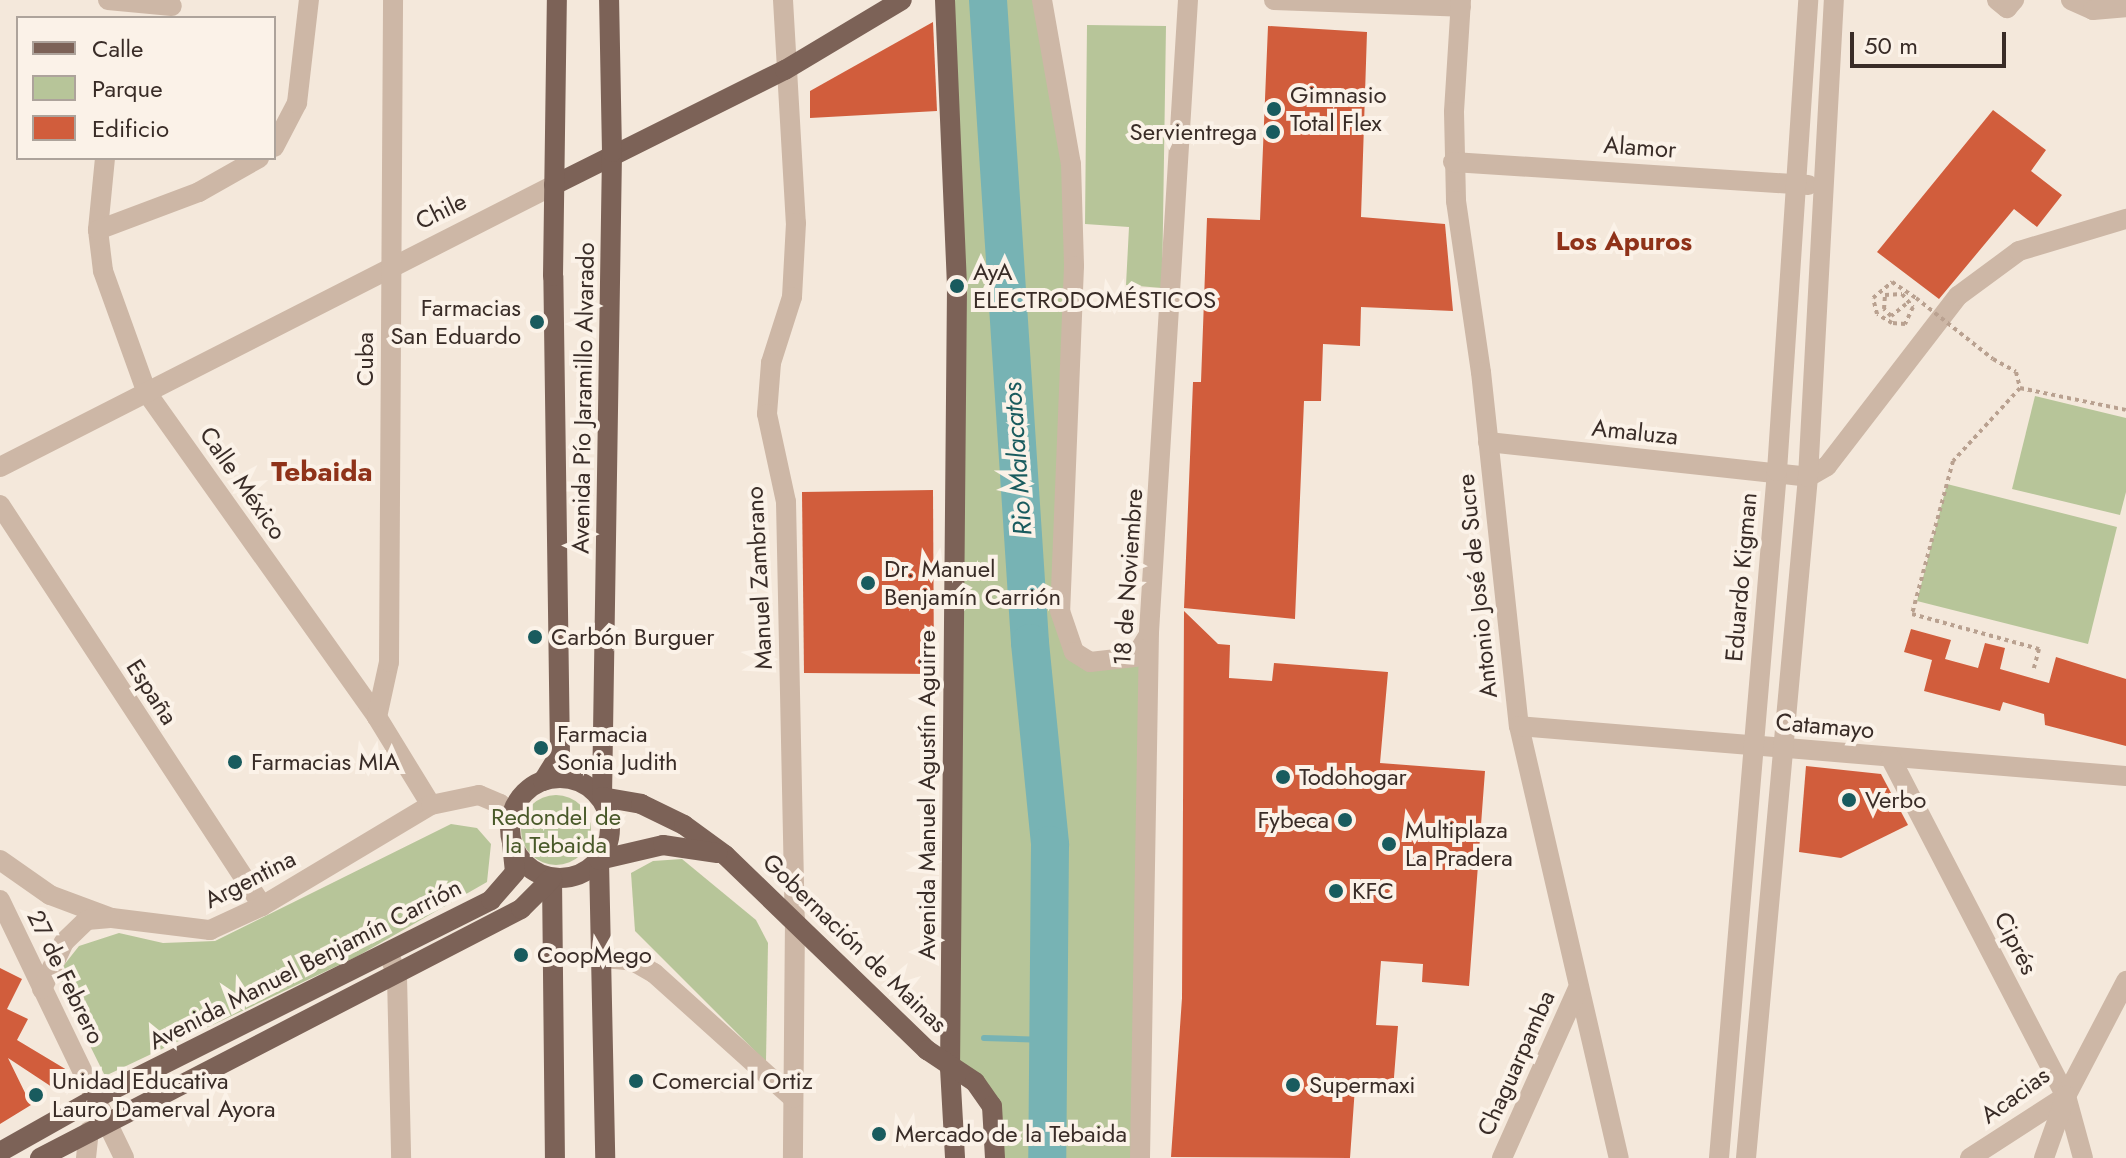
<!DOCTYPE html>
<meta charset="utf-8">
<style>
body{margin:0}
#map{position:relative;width:2126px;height:1158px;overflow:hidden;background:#f4e8db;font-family:Jost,sans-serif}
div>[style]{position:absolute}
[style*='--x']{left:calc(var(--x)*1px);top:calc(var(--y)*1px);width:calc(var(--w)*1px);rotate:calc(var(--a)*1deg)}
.green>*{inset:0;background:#b7c599}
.round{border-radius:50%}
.stream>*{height:6px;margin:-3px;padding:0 3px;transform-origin:3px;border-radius:3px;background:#77b3b4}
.river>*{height:38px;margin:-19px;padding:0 19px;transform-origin:19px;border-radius:19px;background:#77b3b4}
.building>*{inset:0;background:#d15d3c}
.path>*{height:4px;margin-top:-2px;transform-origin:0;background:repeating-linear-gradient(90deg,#b9a190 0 4px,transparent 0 8px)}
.minor>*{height:20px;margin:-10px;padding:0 10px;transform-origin:10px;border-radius:10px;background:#cdb7a6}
.major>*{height:20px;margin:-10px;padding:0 10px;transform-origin:10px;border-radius:10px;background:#7c6257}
.major>.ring{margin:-10px;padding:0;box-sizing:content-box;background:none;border:20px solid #7c6257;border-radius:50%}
.path-bridge>*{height:4px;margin-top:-2px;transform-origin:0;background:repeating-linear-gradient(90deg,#b9a190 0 4px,transparent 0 8px)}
.dots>*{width:22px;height:22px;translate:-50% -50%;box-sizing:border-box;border:4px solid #fbf2e8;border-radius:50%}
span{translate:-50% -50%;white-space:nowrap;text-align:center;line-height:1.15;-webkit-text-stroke:8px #fbf2e8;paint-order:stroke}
.poi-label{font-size:24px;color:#392c27}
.left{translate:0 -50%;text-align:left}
.right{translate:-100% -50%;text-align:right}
.street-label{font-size:24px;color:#392c27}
.park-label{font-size:24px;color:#495929}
.neighbourhood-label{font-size:26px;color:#8f3219;font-weight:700}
.water-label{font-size:26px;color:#195b5e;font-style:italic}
.quarter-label{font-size:28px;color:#8f3219;font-weight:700}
.legend{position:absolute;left:16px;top:16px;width:260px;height:144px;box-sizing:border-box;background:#fbf2e8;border:2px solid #ada39b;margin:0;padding:10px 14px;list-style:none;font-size:24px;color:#392c27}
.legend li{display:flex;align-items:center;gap:16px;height:40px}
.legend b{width:40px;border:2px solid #ada39b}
.scale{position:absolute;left:1850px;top:32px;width:156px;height:36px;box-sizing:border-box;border:4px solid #392c27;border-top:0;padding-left:10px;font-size:24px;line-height:28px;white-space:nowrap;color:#392c27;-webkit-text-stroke:6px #fbf2e8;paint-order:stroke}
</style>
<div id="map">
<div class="green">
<div style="clip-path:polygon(945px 0,1042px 0,1069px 135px,1060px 611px,1090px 662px,1144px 645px,1140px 1158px,995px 1158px,992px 1106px,950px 1068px,957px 286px)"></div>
<div style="clip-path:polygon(1087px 25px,1166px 26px,1162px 288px,1126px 285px,1129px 227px,1085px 224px)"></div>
<div style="clip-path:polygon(2035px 396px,2126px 418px,2126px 492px,2120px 515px,2012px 489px)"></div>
<div style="clip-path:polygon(1947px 484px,2117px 527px,2088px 644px,1917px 601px)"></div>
<div class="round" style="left:521px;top:795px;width:70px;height:70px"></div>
<div style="clip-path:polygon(451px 824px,477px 828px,491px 844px,487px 882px,356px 957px,105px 1076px,61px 987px,64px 965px,79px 946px,119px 933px,163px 943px,215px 941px)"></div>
<div style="clip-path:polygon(682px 859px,756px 920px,768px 943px,766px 1062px,635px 931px,631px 873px,653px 861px)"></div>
</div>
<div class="stream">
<div style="--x:984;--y:1038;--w:63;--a:1.8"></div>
</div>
<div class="river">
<div style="--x:988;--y:0;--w:644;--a:86.26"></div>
<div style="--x:1030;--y:643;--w:203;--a:84.3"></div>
<div style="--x:1050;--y:845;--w:313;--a:90.5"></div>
</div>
<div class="building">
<div style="clip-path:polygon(933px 22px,937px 111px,810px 118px,810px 91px)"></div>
<div style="clip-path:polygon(1268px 26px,1367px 32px,1361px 217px,1445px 224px,1453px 311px,1361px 307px,1360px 346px,1323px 344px,1321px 401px,1304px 401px,1295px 619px,1184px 608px,1193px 382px,1201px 382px,1207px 218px,1260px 220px)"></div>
<div style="clip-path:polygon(1993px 110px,2046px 150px,2031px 171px,2062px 195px,2037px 227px,2014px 209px,1939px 299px,1877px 252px)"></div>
<div style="clip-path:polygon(933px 490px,934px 674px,804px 673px,802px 492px)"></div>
<div style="clip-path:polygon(1184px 611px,1218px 644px,1230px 645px,1229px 678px,1272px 681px,1274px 663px,1388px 672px,1380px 763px,1485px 771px,1469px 986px,1422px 982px,1423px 964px,1381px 961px,1376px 1025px,1398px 1026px,1393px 1090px,1355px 1087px,1350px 1158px,1171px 1157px,1182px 998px)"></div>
<div style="clip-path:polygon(1911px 629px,1951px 640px,1945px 659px,1978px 668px,1985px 643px,2005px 648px,2000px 669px,2049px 683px,2056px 657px,2126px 679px,2126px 746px,2045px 725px,2044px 714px,2003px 702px,2000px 711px,1924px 691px,1932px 660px,1904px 652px)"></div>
<div style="clip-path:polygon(1806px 766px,1881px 774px,1908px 825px,1841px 858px,1799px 852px)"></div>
<div style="clip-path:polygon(0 968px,22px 979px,7px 1009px,28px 1019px,17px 1040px,67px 1070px,55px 1089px,8px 1058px,31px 1105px,0 1124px)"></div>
</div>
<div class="path">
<div style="--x:1906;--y:304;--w:19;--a:141"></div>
<div style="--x:1891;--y:316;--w:10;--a:-135"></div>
<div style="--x:1884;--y:309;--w:14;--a:-86"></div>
<div style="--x:1885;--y:295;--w:17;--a:-3"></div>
<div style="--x:1902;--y:294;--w:17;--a:50"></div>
<div style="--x:1913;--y:307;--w:19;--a:115"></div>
<div style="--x:1905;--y:324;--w:13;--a:-176"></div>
<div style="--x:1892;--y:323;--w:17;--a:-149"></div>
<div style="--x:1877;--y:314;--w:16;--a:-104"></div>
<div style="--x:1873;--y:298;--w:25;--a:-40"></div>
<div style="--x:1892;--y:282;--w:29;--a:34"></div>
<div style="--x:1993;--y:359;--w:26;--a:29"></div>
<div style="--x:2016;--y:372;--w:16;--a:76"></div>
<div style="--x:2020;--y:388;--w:99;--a:132.5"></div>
<div style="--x:1953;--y:461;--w:158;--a:105"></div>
<div style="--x:1912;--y:614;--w:132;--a:15.4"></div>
<div style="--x:2039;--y:649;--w:20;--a:105"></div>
<div style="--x:2020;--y:388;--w:108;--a:11.7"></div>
</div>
<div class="minor">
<div style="--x:108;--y:0;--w:64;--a:5.4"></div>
<div style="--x:783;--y:0;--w:223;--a:86.7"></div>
<div style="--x:796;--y:223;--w:74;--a:93.1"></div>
<div style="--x:792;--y:297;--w:69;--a:107.7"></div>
<div style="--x:771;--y:363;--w:51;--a:94.5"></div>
<div style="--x:767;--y:414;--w:90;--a:77.8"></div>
<div style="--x:786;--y:502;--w:417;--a:88.8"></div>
<div style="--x:795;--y:919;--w:239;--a:90.5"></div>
<div style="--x:1042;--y:0;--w:167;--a:80"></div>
<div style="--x:1071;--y:164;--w:102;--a:88.3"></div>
<div style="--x:1074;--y:266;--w:345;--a:92.3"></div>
<div style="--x:1060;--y:611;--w:43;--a:71.1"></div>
<div style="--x:1074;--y:652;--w:19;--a:32"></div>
<div style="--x:1090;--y:662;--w:45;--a:-6.3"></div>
<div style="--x:1135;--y:657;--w:25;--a:-58"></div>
<div style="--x:1274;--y:0;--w:187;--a:2.1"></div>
<div style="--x:1461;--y:0;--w:112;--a:93.6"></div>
<div style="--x:1454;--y:112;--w:89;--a:88.7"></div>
<div style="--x:1456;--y:201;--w:173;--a:81.7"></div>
<div style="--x:1481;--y:372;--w:356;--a:83.9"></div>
<div style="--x:1519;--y:726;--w:443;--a:77"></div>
<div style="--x:1997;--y:0;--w:13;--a:39"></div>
<div style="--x:2007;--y:8;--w:11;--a:-49"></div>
<div style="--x:2071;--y:0;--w:24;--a:24"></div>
<div style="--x:2093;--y:10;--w:33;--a:-5"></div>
<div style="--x:274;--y:147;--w:50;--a:-62.4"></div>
<div style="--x:297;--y:103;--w:104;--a:-83.4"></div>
<div style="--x:105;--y:158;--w:72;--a:95.6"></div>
<div style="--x:98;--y:230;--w:41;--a:83"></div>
<div style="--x:103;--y:271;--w:130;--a:70.2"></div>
<div style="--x:147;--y:393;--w:397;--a:54.6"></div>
<div style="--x:377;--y:717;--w:103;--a:58.5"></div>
<div style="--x:1453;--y:162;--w:356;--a:3.7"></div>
<div style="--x:98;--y:230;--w:108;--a:-20.6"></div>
<div style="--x:199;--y:192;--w:69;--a:-29.5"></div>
<div style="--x:1488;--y:442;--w:322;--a:6.2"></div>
<div style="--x:1808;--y:477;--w:22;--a:-30"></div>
<div style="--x:1827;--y:466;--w:215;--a:-52.4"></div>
<div style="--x:1958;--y:296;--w:76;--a:-36.4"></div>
<div style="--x:2019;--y:251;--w:112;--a:-16.7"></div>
<div style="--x:0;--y:467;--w:622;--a:-26.98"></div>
<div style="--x:0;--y:505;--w:479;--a:56.8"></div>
<div style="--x:377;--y:717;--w:56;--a:-77.7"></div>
<div style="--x:389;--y:662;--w:662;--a:-89.65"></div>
<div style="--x:1519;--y:726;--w:609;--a:4.71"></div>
<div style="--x:1890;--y:757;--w:382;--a:62.6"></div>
<div style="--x:2066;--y:1096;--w:64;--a:74.7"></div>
<div style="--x:0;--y:860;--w:61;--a:35"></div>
<div style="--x:50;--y:895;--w:66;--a:20.4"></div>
<div style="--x:112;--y:918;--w:99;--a:7"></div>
<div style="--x:210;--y:930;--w:57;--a:-24.8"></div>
<div style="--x:262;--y:906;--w:197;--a:-30.9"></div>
<div style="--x:431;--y:805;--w:49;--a:-11.8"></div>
<div style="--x:479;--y:795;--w:23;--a:23"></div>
<div style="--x:500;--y:804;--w:19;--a:54"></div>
<div style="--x:0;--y:900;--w:286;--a:64.3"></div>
<div style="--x:389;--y:954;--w:23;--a:70"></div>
<div style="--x:397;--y:976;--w:182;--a:88.7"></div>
<div style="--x:605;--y:958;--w:28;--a:6"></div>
<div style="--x:633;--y:961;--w:24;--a:30"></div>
<div style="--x:654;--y:973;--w:187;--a:42"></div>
<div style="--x:42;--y:989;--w:52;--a:-64.9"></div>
<div style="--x:64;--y:942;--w:32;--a:-44"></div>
<div style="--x:87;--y:920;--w:23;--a:-5"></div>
<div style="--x:86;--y:1158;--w:27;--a:-84"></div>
<div style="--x:1140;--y:1158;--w:526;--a:-89.02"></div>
<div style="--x:1149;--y:632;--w:633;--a:-86.47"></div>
<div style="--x:1502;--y:1158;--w:184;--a:-65.9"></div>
<div style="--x:1719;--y:1158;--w:689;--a:-85.17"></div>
<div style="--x:1777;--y:471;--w:472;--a:-86.2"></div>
<div style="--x:1746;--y:1158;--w:684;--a:-84.8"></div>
<div style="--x:1808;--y:477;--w:478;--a:-86.9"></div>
<div style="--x:1970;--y:1158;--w:114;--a:-32.9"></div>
<div style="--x:2066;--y:1096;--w:130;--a:-62.4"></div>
<div style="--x:2044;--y:1158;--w:66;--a:-70.5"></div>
</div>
<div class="major">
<div style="--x:945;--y:0;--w:286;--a:87.6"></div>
<div style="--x:957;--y:286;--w:782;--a:90.51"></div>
<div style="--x:950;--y:1068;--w:90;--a:86.8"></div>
<div style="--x:554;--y:185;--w:258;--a:-26.5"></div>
<div style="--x:785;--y:70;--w:136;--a:-30.9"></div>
<div class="ring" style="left:510px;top:778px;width:80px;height:80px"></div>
<div style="--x:543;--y:781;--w:32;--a:-58"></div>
<div style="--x:560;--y:754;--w:478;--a:-90.8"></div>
<div style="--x:553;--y:276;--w:276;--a:-89.2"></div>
<div style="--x:602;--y:797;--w:645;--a:-89.11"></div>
<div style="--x:612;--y:152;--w:152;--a:-91.1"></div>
<div style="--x:602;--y:797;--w:40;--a:10"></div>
<div style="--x:641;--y:804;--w:48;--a:26"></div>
<div style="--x:684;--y:825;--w:51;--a:36.2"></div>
<div style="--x:725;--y:855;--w:281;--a:44"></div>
<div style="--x:927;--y:1050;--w:58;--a:33.7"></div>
<div style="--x:975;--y:1082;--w:29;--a:55"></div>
<div style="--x:992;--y:1106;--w:52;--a:86.7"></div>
<div style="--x:599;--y:860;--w:298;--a:88.8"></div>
<div style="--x:599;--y:860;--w:66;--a:-13.2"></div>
<div style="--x:663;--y:845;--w:55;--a:8.4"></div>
<div style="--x:552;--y:878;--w:280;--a:89.4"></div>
<div style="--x:0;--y:1152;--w:110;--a:-29.4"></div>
<div style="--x:96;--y:1098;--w:442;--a:-26.6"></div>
<div style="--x:491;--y:900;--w:37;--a:-49"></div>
<div style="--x:515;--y:872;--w:29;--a:-96"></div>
<div style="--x:40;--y:1158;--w:542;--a:-27.37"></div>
<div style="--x:521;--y:909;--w:44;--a:-45"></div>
</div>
<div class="path-bridge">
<div style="--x:1916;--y:298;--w:98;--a:38.4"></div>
</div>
<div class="dots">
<div style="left:1274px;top:109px;background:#195b5e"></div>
<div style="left:1273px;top:132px;background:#195b5e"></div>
<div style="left:957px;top:286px;background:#195b5e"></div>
<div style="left:537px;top:322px;background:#195b5e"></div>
<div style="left:868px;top:583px;background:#195b5e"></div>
<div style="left:535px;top:637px;background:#195b5e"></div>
<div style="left:541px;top:748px;background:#195b5e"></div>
<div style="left:235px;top:762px;background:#195b5e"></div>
<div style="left:1283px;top:777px;background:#195b5e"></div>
<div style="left:1849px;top:800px;background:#195b5e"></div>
<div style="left:1345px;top:820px;background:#195b5e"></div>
<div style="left:1389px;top:844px;background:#195b5e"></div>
<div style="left:1336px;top:891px;background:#195b5e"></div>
<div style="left:521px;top:955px;background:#195b5e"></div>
<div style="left:636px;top:1081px;background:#195b5e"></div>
<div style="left:1293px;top:1085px;background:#195b5e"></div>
<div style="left:36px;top:1095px;background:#195b5e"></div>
<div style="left:879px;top:1134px;background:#195b5e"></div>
</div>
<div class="poi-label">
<span class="left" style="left:1290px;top:109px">Gimnasio<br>Total Flex</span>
<span class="right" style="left:1257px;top:132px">Servientrega</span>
<span class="left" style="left:973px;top:286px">AyA<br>ELECTRODOMÉSTICOS</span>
<span class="right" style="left:521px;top:322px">Farmacias<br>San Eduardo</span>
<span class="left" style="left:884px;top:583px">Dr. Manuel<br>Benjamín Carrión</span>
<span class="left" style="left:551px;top:637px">Carbón Burguer</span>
<span class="left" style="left:557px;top:748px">Farmacia<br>Sonia Judith</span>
<span class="left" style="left:251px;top:762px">Farmacias MIA</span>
<span class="left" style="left:1299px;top:777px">Todohogar</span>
<span class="left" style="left:1865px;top:800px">Verbo</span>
<span class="right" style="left:1329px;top:820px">Fybeca</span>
<span class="left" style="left:1405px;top:844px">Multiplaza<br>La Pradera</span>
<span class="left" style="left:1352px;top:891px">KFC</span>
<span class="left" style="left:537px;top:955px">CoopMego</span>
<span class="left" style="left:52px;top:1095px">Unidad Educativa<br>Lauro Damerval Ayora</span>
<span class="left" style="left:652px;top:1081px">Comercial Ortiz</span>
<span class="left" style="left:1309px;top:1085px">Supermaxi</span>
<span class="left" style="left:895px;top:1134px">Mercado de la Tebaida</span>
</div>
<div class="street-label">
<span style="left:1640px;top:147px;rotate:4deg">Alamor</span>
<span style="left:441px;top:211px;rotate:-26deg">Chile</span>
<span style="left:365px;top:359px;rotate:-90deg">Cuba</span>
<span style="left:583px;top:398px;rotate:-89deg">Avenida Pío Jaramillo Alvarado</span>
<span style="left:1635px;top:432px;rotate:6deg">Amaluza</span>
<span style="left:243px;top:483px;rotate:55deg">Calle México</span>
<span style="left:1128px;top:577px;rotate:-86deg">18 de Noviembre</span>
<span style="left:1741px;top:577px;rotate:-85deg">Eduardo Kigman</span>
<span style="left:759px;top:578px;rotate:-93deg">Manuel Zambrano</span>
<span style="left:1477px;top:586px;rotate:-96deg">Antonio José de Sucre</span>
<span style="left:152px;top:692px;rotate:57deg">España</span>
<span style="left:1825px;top:726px;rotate:5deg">Catamayo</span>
<span style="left:927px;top:795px;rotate:-90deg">Avenida Manuel Agustín Aguirre</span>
<span style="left:250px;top:879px;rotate:-27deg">Argentina</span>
<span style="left:855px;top:943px;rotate:44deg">Gobernación de Mainas</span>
<span style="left:2016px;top:943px;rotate:63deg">Ciprés</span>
<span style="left:305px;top:964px;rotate:-27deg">Avenida Manuel Benjamín Carrión</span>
<span style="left:66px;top:977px;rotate:64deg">27 de Febrero</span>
<span style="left:1516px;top:1063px;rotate:-66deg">Chaguarpamba</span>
<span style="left:2015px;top:1095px;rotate:-36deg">Acacias</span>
</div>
<div class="park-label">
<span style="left:556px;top:831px">Redondel de<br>la Tebaida</span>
</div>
<div class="neighbourhood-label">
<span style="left:1624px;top:242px">Los Apuros</span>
</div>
<div class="water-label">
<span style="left:1018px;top:459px;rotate:-94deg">Rio Malacatos</span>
</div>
<div class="quarter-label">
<span style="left:322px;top:472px">Tebaida</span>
</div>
<ul class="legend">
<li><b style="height:10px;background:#7c6257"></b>Calle</li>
<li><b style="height:22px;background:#b7c599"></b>Parque</li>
<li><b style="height:22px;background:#d15d3c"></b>Edificio</li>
</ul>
<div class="scale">50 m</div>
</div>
